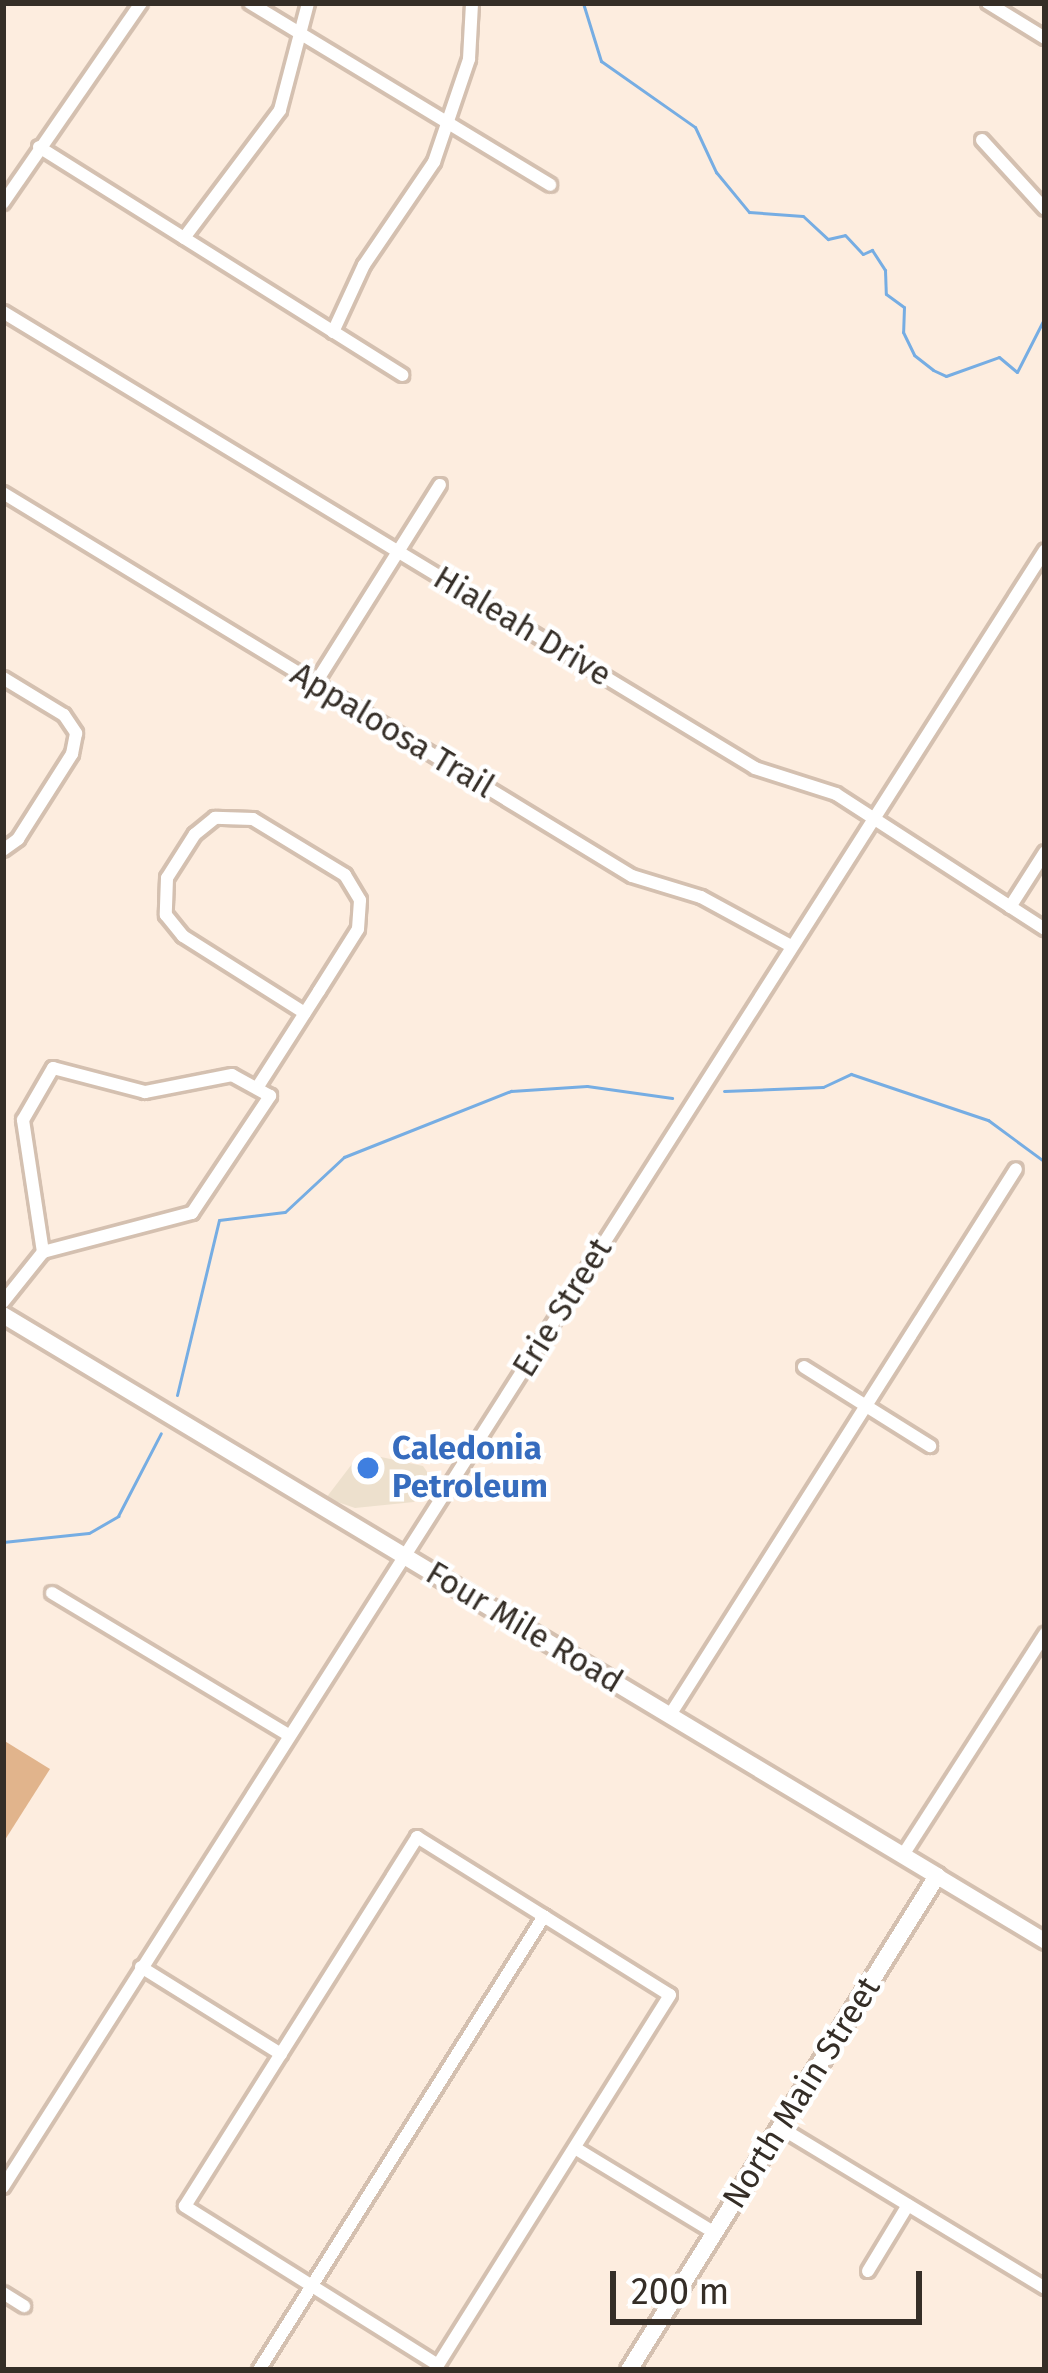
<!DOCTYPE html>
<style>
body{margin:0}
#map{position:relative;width:1048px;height:2373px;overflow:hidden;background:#fdeddf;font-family:"Fira Sans",sans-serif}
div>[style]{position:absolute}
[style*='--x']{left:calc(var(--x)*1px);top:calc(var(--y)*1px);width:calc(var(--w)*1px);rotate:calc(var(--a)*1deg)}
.commercial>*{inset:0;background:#ede0cd}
.green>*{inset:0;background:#e1b48c}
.stream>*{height:3px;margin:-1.5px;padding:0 1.5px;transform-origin:1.5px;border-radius:1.5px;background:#76ade3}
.roads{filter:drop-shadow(3px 0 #d4c0b0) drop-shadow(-3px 0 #d4c0b0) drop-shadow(0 3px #d4c0b0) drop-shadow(0 -3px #d4c0b0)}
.minor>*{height:12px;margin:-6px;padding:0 6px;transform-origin:6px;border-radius:6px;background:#fff}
.tertiary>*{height:15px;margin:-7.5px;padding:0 7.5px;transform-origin:7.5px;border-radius:7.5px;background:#fff}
.secondary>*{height:16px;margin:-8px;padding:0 8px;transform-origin:8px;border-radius:8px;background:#fff}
.dots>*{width:33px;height:33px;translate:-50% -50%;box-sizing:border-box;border:6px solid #fff;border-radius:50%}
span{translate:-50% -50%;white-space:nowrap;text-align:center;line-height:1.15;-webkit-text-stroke:9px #fff;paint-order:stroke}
.street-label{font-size:33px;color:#352e27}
.shop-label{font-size:33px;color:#366cbe;font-weight:700}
.left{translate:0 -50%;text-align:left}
.frame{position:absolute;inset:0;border:6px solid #352e27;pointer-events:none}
.scale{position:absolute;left:610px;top:2271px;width:312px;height:54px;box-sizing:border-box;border:6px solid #352e27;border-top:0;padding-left:15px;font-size:36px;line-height:42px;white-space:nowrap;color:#352e27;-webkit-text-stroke:9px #fff;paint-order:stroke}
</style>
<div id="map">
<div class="commercial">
<div style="clip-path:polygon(381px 1457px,423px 1466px,430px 1476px,414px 1502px,355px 1508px,326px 1498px,352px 1464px)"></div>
</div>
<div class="green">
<div style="clip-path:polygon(3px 1740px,50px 1769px,3px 1843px)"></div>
</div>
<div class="stream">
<div style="--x:583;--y:3;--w:61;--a:72.8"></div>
<div style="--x:601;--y:61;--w:115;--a:35.1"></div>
<div style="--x:695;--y:127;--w:50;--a:65"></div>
<div style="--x:716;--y:172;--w:52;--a:50.5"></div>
<div style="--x:749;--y:212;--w:54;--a:4.2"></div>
<div style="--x:803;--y:216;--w:34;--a:43"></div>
<div style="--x:828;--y:239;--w:17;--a:-13"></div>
<div style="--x:845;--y:235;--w:26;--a:47"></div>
<div style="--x:863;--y:254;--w:10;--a:-24"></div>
<div style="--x:872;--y:250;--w:24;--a:57"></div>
<div style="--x:885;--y:270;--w:24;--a:88"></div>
<div style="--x:886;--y:294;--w:22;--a:36"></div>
<div style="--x:904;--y:307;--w:25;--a:92"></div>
<div style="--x:903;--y:332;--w:25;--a:64"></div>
<div style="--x:914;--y:355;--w:24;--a:38"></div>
<div style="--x:933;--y:370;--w:14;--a:25"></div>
<div style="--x:946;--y:376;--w:56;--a:-19.7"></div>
<div style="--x:999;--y:357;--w:23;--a:40"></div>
<div style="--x:1017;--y:372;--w:62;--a:-63"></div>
<div style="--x:724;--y:1091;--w:99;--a:-2.3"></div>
<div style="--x:823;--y:1087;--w:31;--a:-25"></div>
<div style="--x:851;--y:1074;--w:145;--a:18.6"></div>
<div style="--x:988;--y:1120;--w:71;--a:36.4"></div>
<div style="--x:177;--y:1395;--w:180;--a:-76.5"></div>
<div style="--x:219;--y:1220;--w:66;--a:-6.9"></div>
<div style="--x:285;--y:1212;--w:81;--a:-43"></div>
<div style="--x:344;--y:1157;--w:180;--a:-21.6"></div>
<div style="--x:511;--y:1091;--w:76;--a:-3.8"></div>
<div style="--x:587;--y:1086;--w:86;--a:8"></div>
<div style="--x:3;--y:1542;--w:86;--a:-6"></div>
<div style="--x:89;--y:1533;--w:34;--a:-30"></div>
<div style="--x:118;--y:1516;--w:93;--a:-62.6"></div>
</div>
<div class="roads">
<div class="minor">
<div style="--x:250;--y:3;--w:351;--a:31.2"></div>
<div style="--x:988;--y:3;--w:67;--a:31.6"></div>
<div style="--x:982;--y:140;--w:93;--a:47.6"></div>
<div style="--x:39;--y:147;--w:429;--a:32.1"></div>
<div style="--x:3;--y:203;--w:243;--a:-55.4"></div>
<div style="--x:184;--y:238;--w:160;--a:-53.1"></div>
<div style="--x:280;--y:110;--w:111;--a:-75.3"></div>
<div style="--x:3;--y:312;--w:879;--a:31.23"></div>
<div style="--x:755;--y:768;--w:85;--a:17.8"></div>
<div style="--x:836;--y:794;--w:249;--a:32.9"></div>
<div style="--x:333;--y:332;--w:74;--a:-65.2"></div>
<div style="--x:364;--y:265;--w:125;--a:-55.8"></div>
<div style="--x:434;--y:162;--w:109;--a:-71.2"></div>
<div style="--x:469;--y:59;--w:56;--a:-86.9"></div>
<div style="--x:3;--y:493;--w:736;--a:31.34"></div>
<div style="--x:632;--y:876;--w:72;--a:16.9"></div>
<div style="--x:701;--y:897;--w:102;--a:28.6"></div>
<div style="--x:3;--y:678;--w:71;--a:31.2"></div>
<div style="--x:64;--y:715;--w:22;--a:56"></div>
<div style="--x:315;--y:684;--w:235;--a:-57.9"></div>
<div style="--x:3;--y:850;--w:19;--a:-36"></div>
<div style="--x:18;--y:839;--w:101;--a:-57.6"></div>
<div style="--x:72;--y:754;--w:21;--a:-79"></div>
<div style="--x:1010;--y:907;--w:65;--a:-57.5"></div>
<div style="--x:257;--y:1088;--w:115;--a:-57.4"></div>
<div style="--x:319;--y:991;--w:73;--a:-57.8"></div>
<div style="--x:358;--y:929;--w:29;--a:-86"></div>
<div style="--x:360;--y:900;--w:29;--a:-121"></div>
<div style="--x:345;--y:875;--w:108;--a:-148.7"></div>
<div style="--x:253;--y:819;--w:38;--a:-178"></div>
<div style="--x:215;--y:818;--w:26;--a:141"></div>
<div style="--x:195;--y:834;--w:52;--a:122.5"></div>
<div style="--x:167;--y:878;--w:37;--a:92"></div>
<div style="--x:166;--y:915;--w:27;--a:51"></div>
<div style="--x:183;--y:936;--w:144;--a:32.3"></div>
<div style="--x:3;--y:1302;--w:64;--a:-51.3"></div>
<div style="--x:43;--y:1252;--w:154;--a:-14.7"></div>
<div style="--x:192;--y:1213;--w:141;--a:-56.3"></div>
<div style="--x:270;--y:1096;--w:43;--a:-151.1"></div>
<div style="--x:232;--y:1075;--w:89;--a:168.9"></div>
<div style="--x:145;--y:1092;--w:95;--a:-165.4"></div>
<div style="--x:53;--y:1068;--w:60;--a:120"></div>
<div style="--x:23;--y:1120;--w:134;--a:81.4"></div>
<div style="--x:804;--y:1367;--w:149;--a:32.1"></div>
<div style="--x:52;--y:1593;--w:274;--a:31"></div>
<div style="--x:670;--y:1715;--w:646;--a:-57.64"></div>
<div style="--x:417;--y:1837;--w:298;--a:32"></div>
<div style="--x:670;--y:1995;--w:437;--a:122.1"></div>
<div style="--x:438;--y:2365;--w:299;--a:-147.9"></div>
<div style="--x:185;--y:2206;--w:436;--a:-57.8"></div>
<div style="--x:903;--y:1855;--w:263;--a:-57.3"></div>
<div style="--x:141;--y:1967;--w:165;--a:31.9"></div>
<div style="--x:781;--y:2128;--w:309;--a:31.2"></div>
<div style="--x:575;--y:2148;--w:164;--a:31.3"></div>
<div style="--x:3;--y:2187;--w:1940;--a:-57.52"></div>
<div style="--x:868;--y:2271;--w:77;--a:-58.8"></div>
<div style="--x:3;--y:2293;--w:25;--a:32"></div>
<div style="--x:259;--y:2370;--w:536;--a:-57.88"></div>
</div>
<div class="tertiary">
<div style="--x:937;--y:1876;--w:126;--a:31"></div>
</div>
<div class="secondary">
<div style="--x:3;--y:1315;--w:1090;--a:30.99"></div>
<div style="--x:937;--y:1876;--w:582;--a:121.94"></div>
</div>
</div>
<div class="dots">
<div style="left:368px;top:1468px;background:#3f7fe0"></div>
</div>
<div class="street-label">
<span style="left:522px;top:627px;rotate:31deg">Hialeah Drive</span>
<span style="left:392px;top:731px;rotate:31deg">Appaloosa Trail</span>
<span style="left:563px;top:1308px;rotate:-58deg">Erie Street</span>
<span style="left:524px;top:1628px;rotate:31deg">Four Mile Road</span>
<span style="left:802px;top:2093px;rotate:-58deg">North Main Street</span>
</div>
<div class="shop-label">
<span class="left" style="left:392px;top:1468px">Caledonia<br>Petroleum</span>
</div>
<div class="frame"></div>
<div class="scale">200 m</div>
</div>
